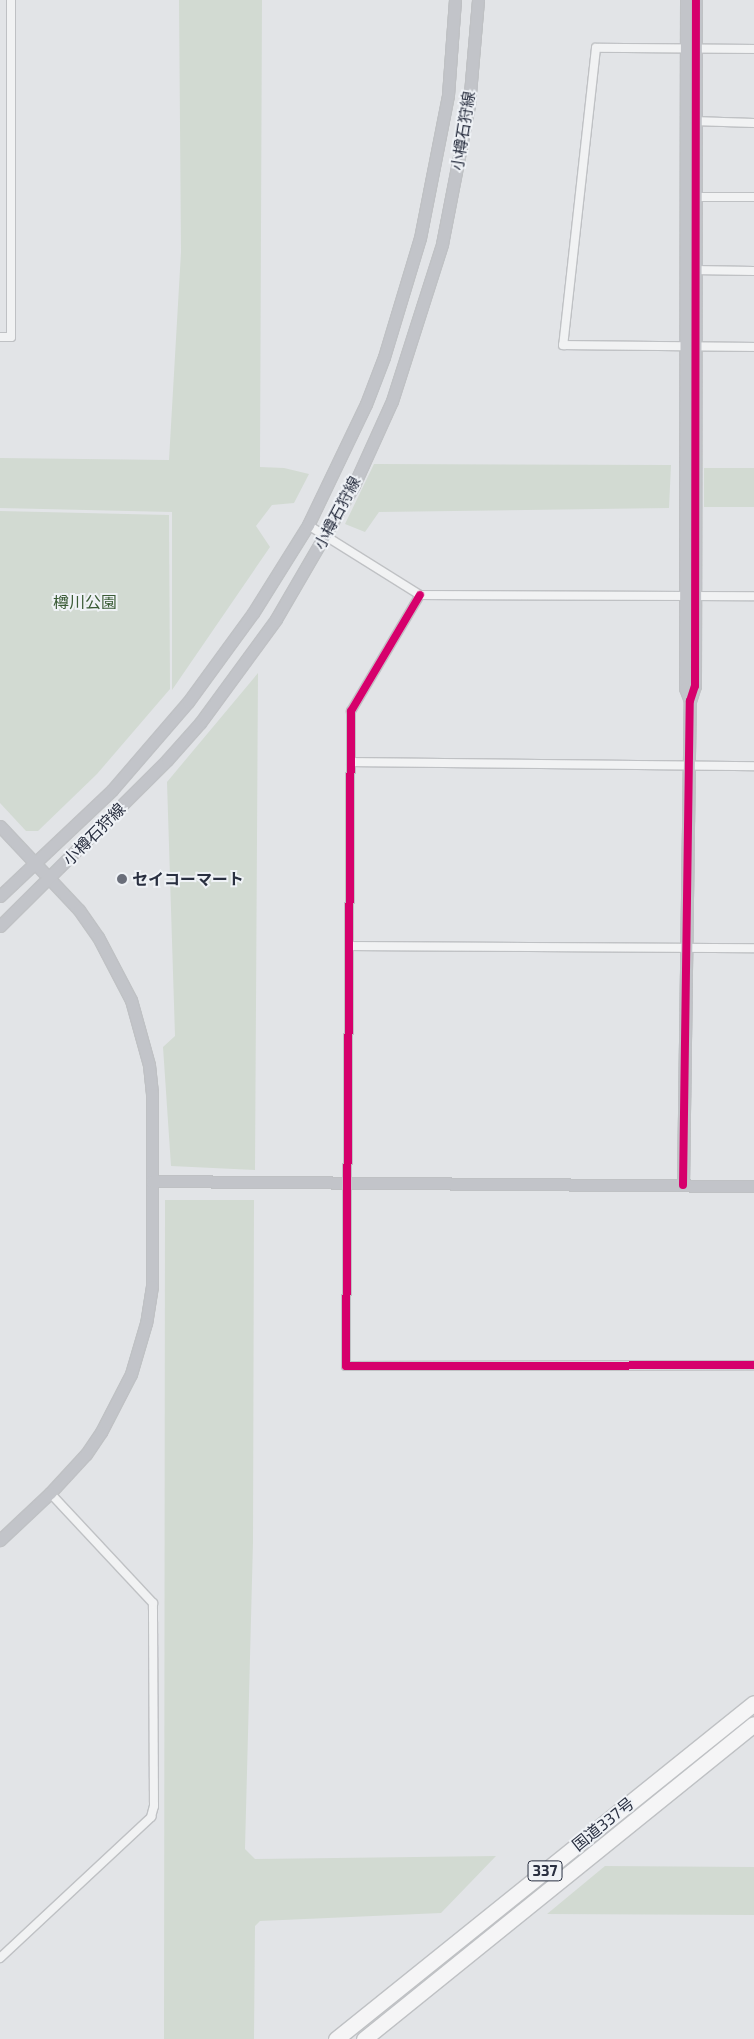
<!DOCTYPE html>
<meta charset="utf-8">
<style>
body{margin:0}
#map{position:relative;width:754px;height:2039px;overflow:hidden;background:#e2e4e7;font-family:"Exo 2","Noto Sans JP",sans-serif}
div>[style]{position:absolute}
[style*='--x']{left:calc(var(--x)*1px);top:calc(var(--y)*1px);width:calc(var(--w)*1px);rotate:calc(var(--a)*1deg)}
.green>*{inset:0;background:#d2dad2}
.roads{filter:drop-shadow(1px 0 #bfc1c4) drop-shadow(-1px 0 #bfc1c4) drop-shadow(0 1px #bfc1c4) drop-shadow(0 -1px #bfc1c4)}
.street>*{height:8px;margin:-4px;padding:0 4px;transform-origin:4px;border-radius:4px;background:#f1f2f3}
.secondary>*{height:11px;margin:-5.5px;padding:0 5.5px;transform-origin:5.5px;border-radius:5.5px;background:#c2c4c9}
.highway>*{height:15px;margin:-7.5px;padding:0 7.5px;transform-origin:7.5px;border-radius:7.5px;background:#f5f5f6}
.cycleway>*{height:8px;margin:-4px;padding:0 4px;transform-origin:4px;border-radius:4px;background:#d6006c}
.dots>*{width:14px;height:14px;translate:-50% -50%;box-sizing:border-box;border:2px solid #eff2f6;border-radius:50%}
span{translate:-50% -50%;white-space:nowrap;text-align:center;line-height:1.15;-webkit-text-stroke:4px #eff2f6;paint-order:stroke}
.shield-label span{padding:1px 4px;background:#eff2f6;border:1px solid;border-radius:4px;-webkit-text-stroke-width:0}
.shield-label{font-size:15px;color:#292f40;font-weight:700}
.street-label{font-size:16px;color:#292f40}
.park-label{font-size:16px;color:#3a5b36}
.poi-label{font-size:16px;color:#292f40;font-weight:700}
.left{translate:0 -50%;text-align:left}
</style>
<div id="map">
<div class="green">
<div style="clip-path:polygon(179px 0,262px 0,260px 467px,284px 468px,309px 474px,294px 503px,272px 505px,256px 526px,270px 547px,172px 690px,172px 512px,0 508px,0 458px,169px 460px,181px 252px)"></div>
<div style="clip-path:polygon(374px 464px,671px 465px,669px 508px,379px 512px,365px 532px,345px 524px)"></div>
<div style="clip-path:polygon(704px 468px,754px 468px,754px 507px,704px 507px)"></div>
<div style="clip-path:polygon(0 511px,169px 515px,170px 689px,97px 774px,38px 831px,26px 831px,0 803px)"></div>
<div style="clip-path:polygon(258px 673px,255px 1170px,171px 1166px,163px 1047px,175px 1036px,167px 782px)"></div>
<div style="clip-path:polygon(165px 1200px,254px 1200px,253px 1542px,245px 1849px,255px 1859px,496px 1856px,441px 1913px,260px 1921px,255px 1926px,254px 2039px,164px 2039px)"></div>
<div style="clip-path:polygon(605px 1866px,754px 1867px,754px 1915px,547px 1914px)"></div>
</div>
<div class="roads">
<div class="street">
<div style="--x:754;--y:49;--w:158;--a:-179.6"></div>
<div style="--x:596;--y:48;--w:299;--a:96.3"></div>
<div style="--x:563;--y:345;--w:191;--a:0.6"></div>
<div style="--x:693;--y:121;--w:61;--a:1.9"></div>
<div style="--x:693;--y:197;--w:61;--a:0"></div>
<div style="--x:693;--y:270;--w:61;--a:0.9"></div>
<div style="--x:0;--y:337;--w:11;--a:0"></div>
<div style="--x:11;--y:337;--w:337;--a:-90"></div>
<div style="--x:308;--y:525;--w:132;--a:32"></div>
<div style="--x:420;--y:595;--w:334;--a:0.2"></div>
<div style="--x:420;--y:595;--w:135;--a:120.7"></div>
<div style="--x:351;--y:711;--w:655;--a:90.44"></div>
<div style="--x:346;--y:1366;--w:408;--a:-0.1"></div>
<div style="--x:351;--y:762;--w:403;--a:0.6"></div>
<div style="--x:350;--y:946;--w:404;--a:0.3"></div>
<div style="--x:0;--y:1958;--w:207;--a:-43"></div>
<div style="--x:151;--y:1817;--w:11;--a:-75"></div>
<div style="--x:154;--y:1806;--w:203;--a:-90.3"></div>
<div style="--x:153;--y:1603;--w:151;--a:-133.1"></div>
</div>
<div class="secondary">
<div style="--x:686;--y:0;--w:688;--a:90.08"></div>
<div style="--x:685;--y:688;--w:14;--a:69"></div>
<div style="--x:0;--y:826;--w:115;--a:46.8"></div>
<div style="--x:79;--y:910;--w:33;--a:55"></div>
<div style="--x:98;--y:937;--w:71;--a:62.4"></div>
<div style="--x:131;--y:1000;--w:67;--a:74.5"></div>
<div style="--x:149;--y:1065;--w:29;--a:84"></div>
<div style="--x:152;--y:1094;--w:192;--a:90"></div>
<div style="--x:152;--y:1286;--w:37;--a:99"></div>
<div style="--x:146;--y:1323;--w:53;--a:106.4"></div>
<div style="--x:131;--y:1374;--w:65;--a:117.3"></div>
<div style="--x:101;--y:1432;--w:27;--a:124"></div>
<div style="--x:86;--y:1454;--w:53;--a:132.7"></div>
<div style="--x:50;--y:1493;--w:69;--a:136.8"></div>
<div style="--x:0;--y:896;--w:154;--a:-43.4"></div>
<div style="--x:112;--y:790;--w:116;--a:-49.2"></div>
<div style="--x:188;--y:702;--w:110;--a:-53.9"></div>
<div style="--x:253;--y:613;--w:104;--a:-58"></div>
<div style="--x:308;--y:525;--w:134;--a:-64.4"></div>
<div style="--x:366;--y:404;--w:50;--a:-69"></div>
<div style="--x:384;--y:357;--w:124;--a:-73.2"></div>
<div style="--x:420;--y:238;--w:146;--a:-78.9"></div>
<div style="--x:448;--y:95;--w:95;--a:-85.8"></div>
<div style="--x:0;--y:926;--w:235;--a:-44.8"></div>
<div style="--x:167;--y:760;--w:50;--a:-48.3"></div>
<div style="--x:200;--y:723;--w:129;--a:-53.8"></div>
<div style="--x:276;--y:619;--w:155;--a:-59.8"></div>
<div style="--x:354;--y:485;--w:92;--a:-65.7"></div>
<div style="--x:392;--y:401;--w:165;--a:-72.3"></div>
<div style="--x:442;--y:244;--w:142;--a:-79"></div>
<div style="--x:469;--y:105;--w:105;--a:-85.1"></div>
<div style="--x:152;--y:1181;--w:602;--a:0.48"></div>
<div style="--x:683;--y:1185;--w:484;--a:-89.2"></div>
<div style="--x:690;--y:701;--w:16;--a:-72"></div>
<div style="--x:695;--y:686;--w:686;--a:-89.92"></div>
</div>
<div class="highway">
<div style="--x:336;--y:2039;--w:536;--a:-38.79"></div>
<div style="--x:364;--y:2039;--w:501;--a:-38.93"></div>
</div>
</div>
<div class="cycleway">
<div style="--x:420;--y:595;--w:135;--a:120.7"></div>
<div style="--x:351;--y:711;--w:655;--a:90.44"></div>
<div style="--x:346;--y:1366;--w:408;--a:-0.1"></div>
<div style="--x:683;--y:1185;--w:484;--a:-89.2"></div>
<div style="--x:690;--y:701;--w:16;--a:-72"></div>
<div style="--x:695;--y:686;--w:686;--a:-89.92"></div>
</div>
<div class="dots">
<div style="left:122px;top:879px;background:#6a6e7a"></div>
</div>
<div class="shield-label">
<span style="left:545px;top:1871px">337</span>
</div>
<div class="street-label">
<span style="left:463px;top:131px;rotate:-81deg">小樽石狩線</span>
<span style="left:337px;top:513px;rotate:-62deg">小樽石狩線</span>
<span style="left:94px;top:834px;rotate:-45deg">小樽石狩線</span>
<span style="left:603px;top:1824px;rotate:-39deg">国道337号</span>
</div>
<div class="park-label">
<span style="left:85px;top:602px">樽川公園</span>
</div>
<div class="poi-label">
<span class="left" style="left:132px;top:879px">セイコーマート</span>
</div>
</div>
